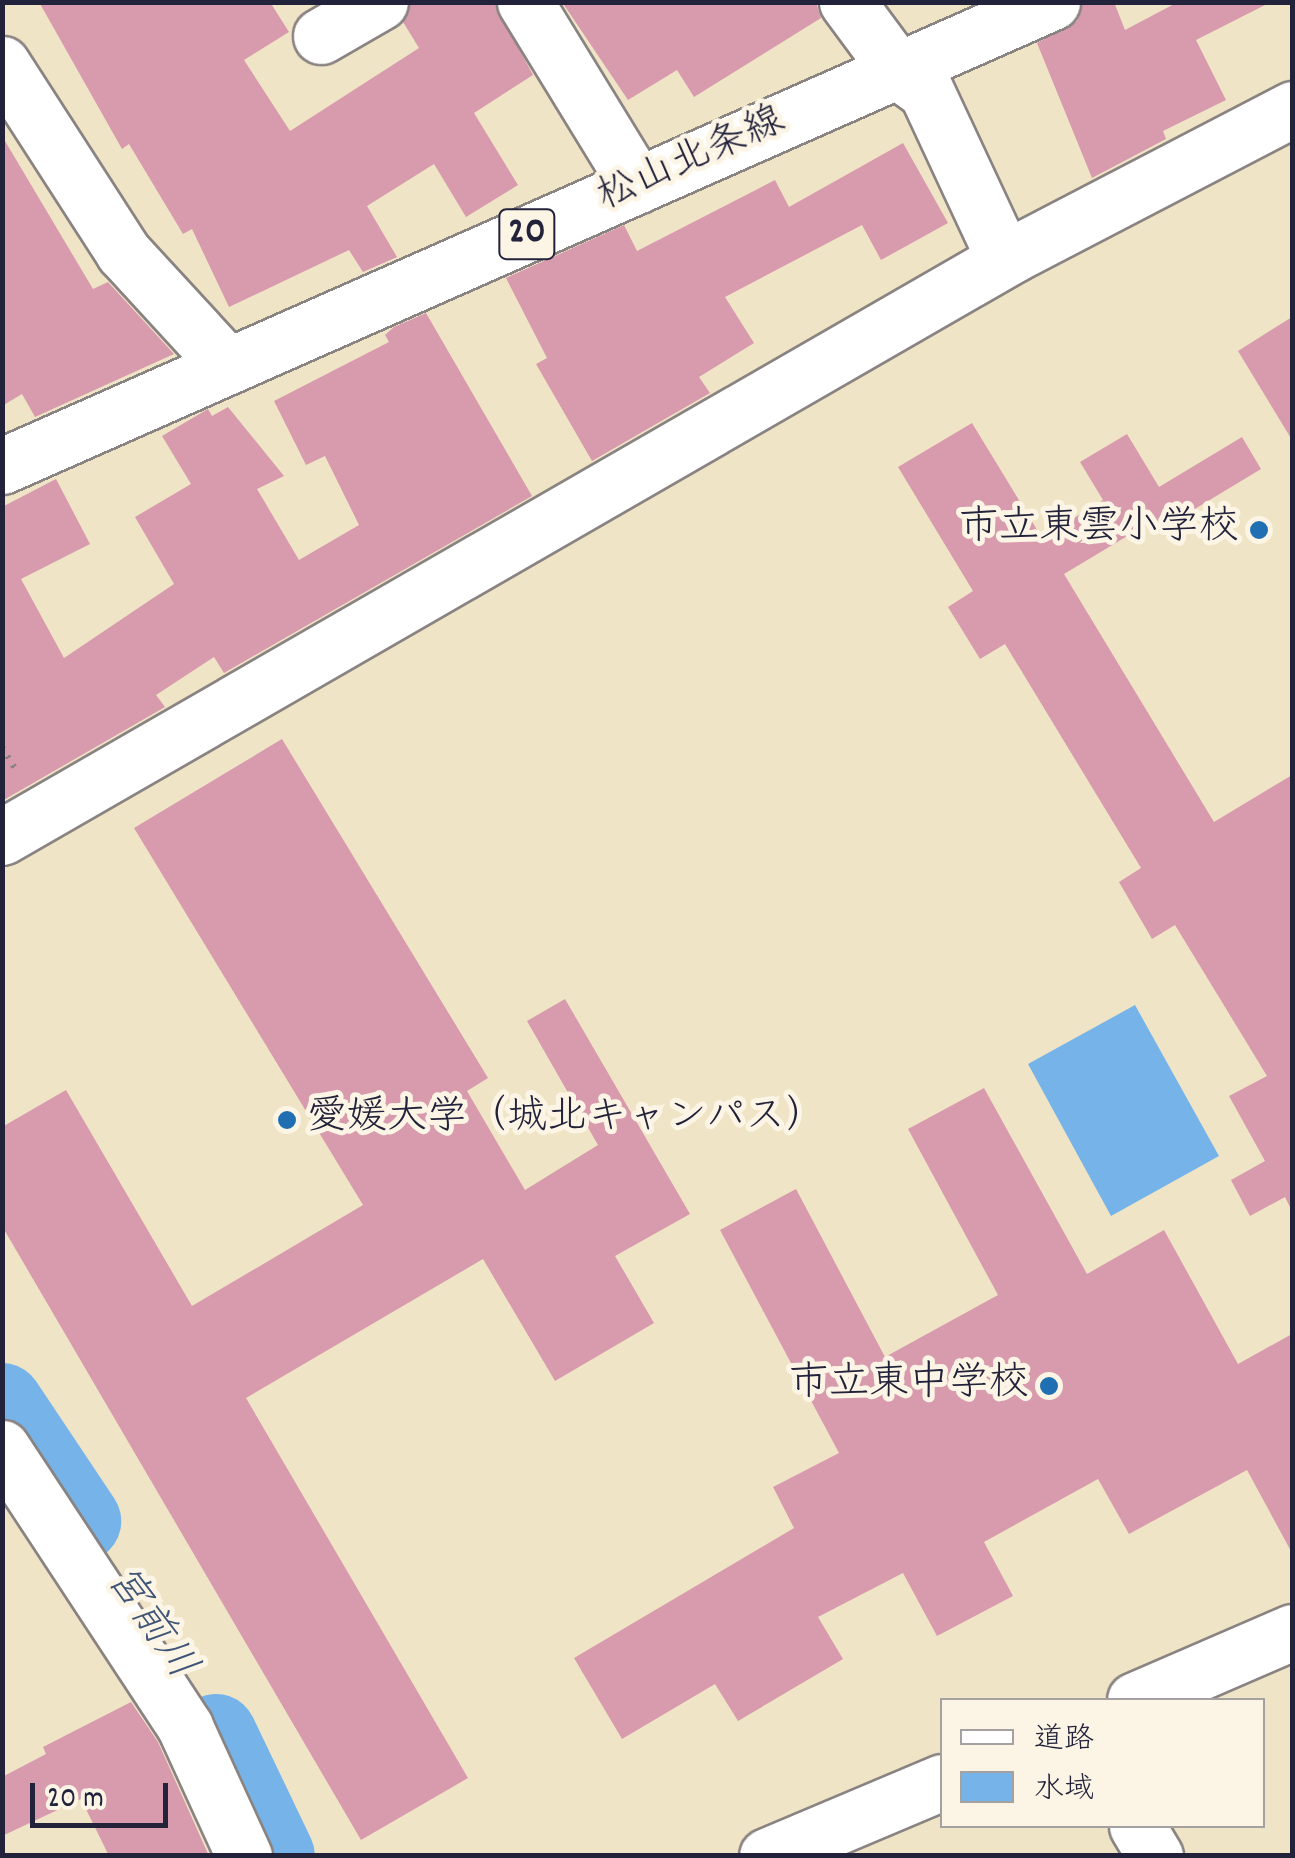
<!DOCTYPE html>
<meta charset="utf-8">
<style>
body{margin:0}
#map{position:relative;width:1295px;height:1858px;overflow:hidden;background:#f0e4c7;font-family:Dekko,"Klee One",sans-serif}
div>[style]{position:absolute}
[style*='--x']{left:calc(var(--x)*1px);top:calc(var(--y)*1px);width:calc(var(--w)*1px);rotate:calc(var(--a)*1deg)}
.water>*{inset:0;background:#75b3e8}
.river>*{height:82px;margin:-41px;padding:0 41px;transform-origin:41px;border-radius:41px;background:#75b3e8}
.building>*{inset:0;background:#d89aad}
.path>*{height:6px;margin-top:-3px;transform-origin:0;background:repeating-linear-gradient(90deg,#898381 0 2.5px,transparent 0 10.5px)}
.roads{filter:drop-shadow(2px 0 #898381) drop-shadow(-2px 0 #898381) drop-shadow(0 2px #898381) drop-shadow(0 -2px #898381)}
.minor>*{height:55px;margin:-27.5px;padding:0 27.5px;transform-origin:27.5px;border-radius:27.5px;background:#fff}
.major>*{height:55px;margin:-27.5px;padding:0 27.5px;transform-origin:27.5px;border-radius:27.5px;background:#fff}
.dots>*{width:28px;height:28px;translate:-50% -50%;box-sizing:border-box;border:5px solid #fcf5e5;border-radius:50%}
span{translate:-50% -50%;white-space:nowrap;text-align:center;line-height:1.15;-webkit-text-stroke:10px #fcf5e5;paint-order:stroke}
.shield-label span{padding:2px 8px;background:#fcf5e5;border:2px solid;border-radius:8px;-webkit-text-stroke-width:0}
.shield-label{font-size:38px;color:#22223b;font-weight:700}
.street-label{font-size:40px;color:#22223b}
.poi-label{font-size:40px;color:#22223b}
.right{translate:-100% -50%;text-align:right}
.left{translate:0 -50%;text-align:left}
.water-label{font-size:42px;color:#3f5578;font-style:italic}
.frame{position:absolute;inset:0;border:5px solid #22223b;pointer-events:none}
.legend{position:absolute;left:940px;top:1698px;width:325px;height:130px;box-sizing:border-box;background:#fcf5e5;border:2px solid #a5a1a1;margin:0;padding:12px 18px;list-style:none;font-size:30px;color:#22223b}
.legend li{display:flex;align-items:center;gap:20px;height:50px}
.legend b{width:50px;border:2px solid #a5a1a1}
.scale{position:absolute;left:30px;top:1783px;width:138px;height:45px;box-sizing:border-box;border:5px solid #22223b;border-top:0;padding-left:12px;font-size:30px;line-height:35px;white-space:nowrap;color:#22223b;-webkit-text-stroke:8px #fcf5e5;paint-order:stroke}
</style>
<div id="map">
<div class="water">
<div style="clip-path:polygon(1135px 1005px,1219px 1156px,1111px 1216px,1028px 1064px)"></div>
</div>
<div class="river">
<div style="--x:2;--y:1404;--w:141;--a:56.3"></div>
<div style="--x:216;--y:1735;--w:134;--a:64.4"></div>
</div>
<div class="building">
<div style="clip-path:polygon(39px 2px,270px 2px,289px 32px,244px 60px,290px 131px,419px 48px,403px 22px,411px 2px,494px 2px,533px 75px,474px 113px,518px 185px,466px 217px,434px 164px,367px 206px,397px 257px,363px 272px,349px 250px,229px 307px,192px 229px,183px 234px,129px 144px,122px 149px)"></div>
<div style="clip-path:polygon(562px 2px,816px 2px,821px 18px,694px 97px,677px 70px,628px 100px)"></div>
<div style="clip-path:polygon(1083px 2px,1114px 2px,1125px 30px,1178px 2px,1271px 2px,1196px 40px,1226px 100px,1163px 131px,1166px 139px,1092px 178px,1037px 43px,1077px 21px)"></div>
<div style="clip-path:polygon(2px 136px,93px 289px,108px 282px,174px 354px,35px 417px,22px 394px,2px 406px)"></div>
<div style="clip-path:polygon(903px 143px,948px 223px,881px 260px,862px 225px,725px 297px,754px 343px,699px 377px,710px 393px,592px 461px,536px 364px,547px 358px,506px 278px,624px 225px,637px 251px,775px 180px,789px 207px)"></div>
<div style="clip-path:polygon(426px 313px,532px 496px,224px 673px,214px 657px,156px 695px,165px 707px,2px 801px,2px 507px,56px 479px,90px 544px,21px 579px,64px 658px,174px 584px,135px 517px,191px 484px,162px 436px,208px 409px,212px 416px,228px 407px,284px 476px,257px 489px,299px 560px,359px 525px,325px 456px,306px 465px,274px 401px,389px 342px,385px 335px,394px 327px)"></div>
<div style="clip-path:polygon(1292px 317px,1292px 440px,1238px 351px)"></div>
<div style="clip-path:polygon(972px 423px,1042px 538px,1103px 500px,1080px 462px,1127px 434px,1159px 487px,1242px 437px,1261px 469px,1160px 530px,1154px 520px,1064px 574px,1214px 822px,1292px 775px,1292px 1211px,1285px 1197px,1250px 1216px,1231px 1180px,1265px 1161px,1229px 1096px,1267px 1076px,1175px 925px,1152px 939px,1119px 882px,1141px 868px,1005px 644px,980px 659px,948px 607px,973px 591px,898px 467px)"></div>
<div style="clip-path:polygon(282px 739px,488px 1078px,467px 1091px,525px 1190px,598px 1145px,527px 1021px,565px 999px,690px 1214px,615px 1256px,654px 1323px,555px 1381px,483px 1259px,246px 1398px,468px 1778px,361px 1840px,2px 1226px,2px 1127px,66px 1090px,192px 1306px,363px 1205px,134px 828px)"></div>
<div style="clip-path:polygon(984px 1088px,1087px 1274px,1164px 1230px,1238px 1364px,1292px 1334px,1292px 1553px,1247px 1470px,1129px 1534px,1098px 1479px,984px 1542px,1013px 1596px,937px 1636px,903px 1573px,818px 1617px,843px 1659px,738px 1721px,715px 1684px,622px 1739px,574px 1658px,794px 1528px,773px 1487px,839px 1453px,720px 1230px,796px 1189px,885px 1357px,998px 1295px,908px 1129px)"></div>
<div style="clip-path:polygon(131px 1702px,158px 1742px,209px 1856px,109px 1856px,81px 1799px,2px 1836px,2px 1777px,46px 1754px,43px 1747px)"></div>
</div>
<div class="path">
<div style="--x:2;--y:747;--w:31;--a:59"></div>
</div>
<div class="roads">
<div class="minor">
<div style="--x:525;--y:2;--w:215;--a:58.5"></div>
<div style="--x:847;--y:2;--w:86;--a:53.5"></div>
<div style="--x:898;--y:71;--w:34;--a:36"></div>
<div style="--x:926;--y:91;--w:168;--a:65"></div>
<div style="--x:997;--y:243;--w:20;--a:33"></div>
<div style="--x:321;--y:36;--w:68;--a:-30"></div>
<div style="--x:2;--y:64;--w:224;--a:57.2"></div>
<div style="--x:123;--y:252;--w:155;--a:47.4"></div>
<div style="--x:2;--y:837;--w:1168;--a:-29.95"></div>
<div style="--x:1014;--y:254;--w:314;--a:-27.5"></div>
<div style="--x:2;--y:1448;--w:334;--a:56.7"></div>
<div style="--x:185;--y:1727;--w:142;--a:65.4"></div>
<div style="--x:1135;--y:1700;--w:171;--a:-23.4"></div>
<div style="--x:1137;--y:1826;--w:35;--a:59"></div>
<div style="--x:767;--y:1856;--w:190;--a:-22.9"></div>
</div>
<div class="major">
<div style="--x:2;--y:466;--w:1148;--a:-23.84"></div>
</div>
</div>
<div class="dots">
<div style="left:1259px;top:530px;background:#1f6fb2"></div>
<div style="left:287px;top:1120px;background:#1f6fb2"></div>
<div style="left:1049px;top:1386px;background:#1f6fb2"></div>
</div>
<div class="shield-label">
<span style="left:527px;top:234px">20</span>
</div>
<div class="street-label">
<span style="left:692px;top:161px;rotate:-24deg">松山北条線</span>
</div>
<div class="poi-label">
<span class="right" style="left:1239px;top:530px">市立東雲小学校</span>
<span class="left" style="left:307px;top:1120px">愛媛大学（城北キャンパス）</span>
<span class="right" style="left:1029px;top:1386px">市立東中学校</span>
</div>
<div class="water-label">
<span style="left:149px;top:1624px;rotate:56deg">宮前川</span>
</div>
<div class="frame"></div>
<ul class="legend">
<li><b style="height:12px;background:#fff"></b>道路</li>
<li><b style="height:28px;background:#75b3e8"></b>水域</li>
</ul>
<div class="scale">20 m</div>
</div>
